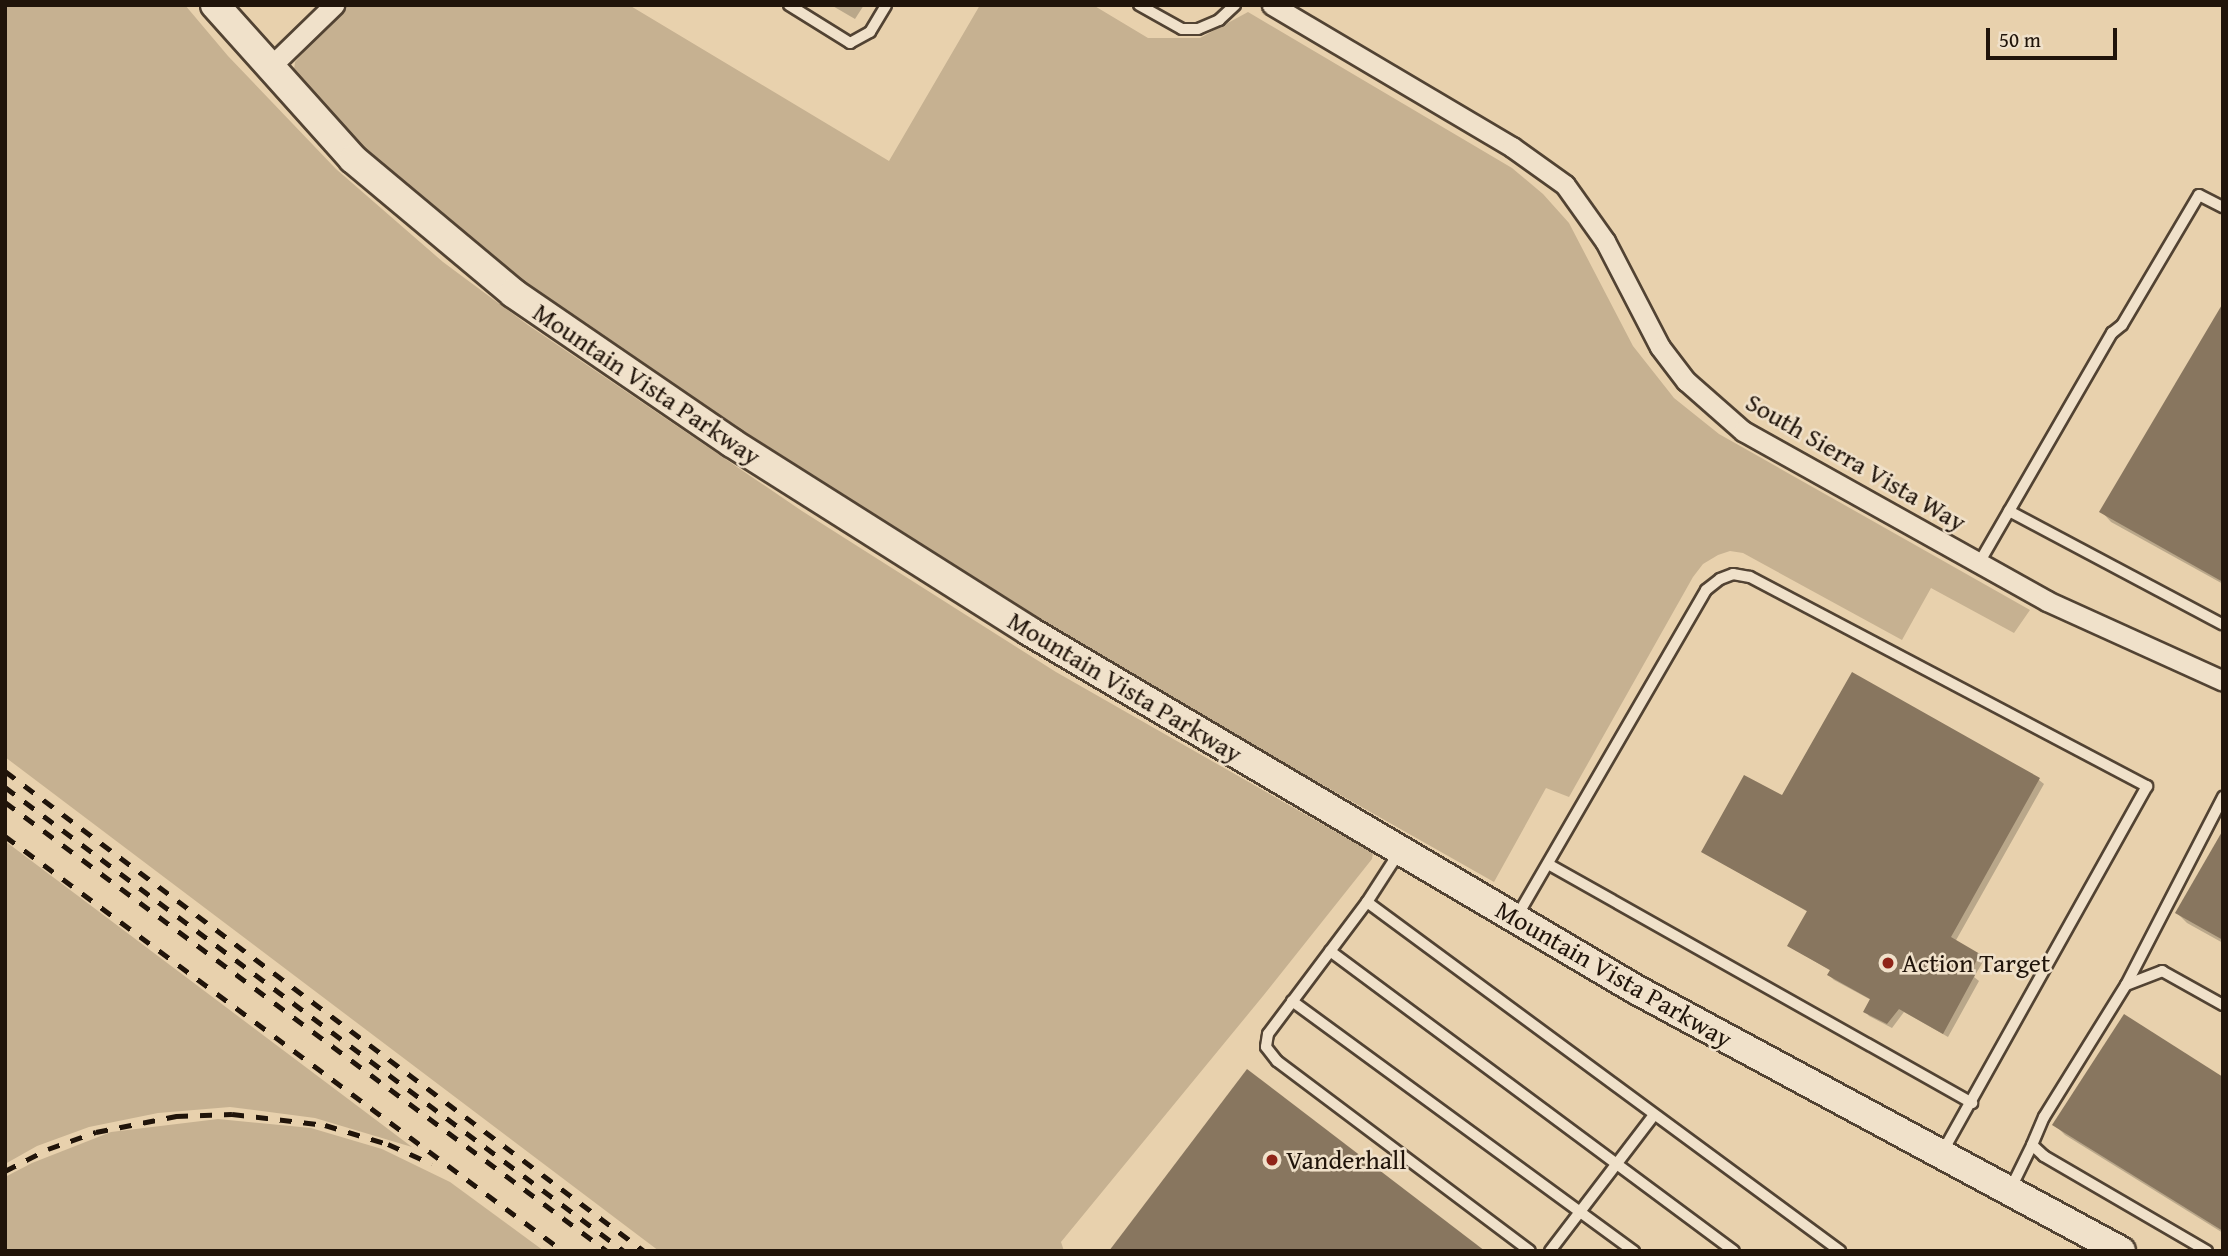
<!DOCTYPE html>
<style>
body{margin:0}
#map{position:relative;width:2228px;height:1256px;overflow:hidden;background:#e8d1ad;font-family:"Gentium Book Plus",serif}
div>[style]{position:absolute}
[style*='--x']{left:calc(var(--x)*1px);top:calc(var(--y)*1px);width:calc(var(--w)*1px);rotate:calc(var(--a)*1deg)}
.green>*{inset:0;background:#c6b191}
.shadow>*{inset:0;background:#0003}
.building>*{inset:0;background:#88765f}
.roads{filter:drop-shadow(2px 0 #524333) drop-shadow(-2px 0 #524333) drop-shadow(0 2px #524333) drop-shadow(0 -2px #524333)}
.lane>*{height:10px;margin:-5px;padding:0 5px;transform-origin:5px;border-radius:5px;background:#f0e1ca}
.street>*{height:19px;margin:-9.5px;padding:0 9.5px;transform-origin:9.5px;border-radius:9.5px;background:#f0e1ca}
.secondary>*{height:28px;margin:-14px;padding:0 14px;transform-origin:14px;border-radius:14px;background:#f0e1ca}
.rail>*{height:5px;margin-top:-2.5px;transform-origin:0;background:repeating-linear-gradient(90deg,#20140a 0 12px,transparent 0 24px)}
.dots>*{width:19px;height:19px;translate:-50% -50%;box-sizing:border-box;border:4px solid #f0e1ca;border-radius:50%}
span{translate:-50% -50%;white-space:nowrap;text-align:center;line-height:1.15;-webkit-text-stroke:5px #f0e1ca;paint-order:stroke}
.street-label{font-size:26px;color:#20140a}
.poi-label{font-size:26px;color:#20140a}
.left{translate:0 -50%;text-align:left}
.frame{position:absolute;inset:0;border:7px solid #20140a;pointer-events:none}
.scale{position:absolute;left:1986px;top:28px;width:131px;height:32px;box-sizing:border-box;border:4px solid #20140a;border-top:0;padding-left:9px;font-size:21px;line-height:24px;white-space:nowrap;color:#20140a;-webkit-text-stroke:5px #f0e1ca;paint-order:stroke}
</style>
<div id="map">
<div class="green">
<div style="clip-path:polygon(5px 5px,185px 5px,228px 56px,336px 169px,443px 262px,528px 325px,802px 511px,1056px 672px,1373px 853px,1372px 859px,1263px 996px,1061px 1242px,1064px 1251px,659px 1251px,5px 757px)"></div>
<div style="clip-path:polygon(347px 5px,629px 5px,889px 161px,980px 5px,1093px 5px,1148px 38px,1200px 38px,1248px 12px,1512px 168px,1543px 194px,1569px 223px,1633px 346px,1674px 398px,1719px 434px,2030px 610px,2014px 633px,1931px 588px,1902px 640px,1743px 553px,1730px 551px,1718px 555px,1703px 564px,1693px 577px,1569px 797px,1546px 788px,1494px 882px,1049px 630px,809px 475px,570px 314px,474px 245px,367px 154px,293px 77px,295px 62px)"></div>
<div style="clip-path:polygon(5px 841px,412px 1147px,315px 1118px,230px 1107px,158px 1113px,89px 1127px,37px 1146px,5px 1164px)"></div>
<div style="clip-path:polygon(218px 1119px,311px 1128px,382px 1149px,450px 1182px,544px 1251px,5px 1251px,5px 1177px,32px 1163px,111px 1132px)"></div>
</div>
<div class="shadow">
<div style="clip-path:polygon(831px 5px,864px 5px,855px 19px)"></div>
<div style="clip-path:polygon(2223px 306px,2223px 584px,2111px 522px,2102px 512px)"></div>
<div style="clip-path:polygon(2039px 780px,2044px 784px,1955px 942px,1984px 960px,1974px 977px,1979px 981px,1948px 1037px,1904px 1012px,1892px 1028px,1869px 1016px,1865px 1011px,1871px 1000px,1834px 980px,1829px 975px,1831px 971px,1789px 946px,1808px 912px,1703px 852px,1783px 798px)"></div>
<div style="clip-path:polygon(2223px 833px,2223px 943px,2187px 923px,2177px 913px)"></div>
<div style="clip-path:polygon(2223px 1079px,2223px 1233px,2065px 1135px,2055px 1125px)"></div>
</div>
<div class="building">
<div style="clip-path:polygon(2223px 303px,2223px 582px,2099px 512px)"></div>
<div style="clip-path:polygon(1852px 672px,2040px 778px,1951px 937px,1980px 954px,1970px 973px,1975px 975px,1943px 1034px,1899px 1009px,1887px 1024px,1863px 1012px,1870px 999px,1827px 975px,1830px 970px,1787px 946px,1807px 911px,1701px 852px,1744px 775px,1782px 795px)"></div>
<div style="clip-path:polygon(2223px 830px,2223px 940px,2175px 913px)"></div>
<div style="clip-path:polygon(2124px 1014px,2223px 1077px,2223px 1231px,2052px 1125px)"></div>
<div style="clip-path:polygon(1247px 1069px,1485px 1251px,1109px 1251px)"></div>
</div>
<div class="roads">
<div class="lane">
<div style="--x:789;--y:5;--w:72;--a:31.9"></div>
<div style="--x:850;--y:43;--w:23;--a:-29"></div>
<div style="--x:870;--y:32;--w:31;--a:-59"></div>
<div style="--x:1139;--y:5;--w:49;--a:29.2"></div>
<div style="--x:1182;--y:29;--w:16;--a:0"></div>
<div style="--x:1198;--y:29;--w:23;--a:-23"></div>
<div style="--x:1219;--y:20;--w:22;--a:-43"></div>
<div style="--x:2009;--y:511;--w:242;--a:28"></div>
<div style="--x:1979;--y:563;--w:266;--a:-60"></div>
<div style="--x:2112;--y:333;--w:13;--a:-39"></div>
<div style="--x:2122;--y:325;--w:151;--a:-59.4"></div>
<div style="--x:2199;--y:195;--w:27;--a:27"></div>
<div style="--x:1400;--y:851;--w:61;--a:122.9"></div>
<div style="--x:1367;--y:902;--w:588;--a:36.42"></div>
<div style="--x:1548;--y:864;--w:487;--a:29.4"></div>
<div style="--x:1367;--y:902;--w:165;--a:126.9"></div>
<div style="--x:1268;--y:1034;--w:13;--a:99"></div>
<div style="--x:1266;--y:1047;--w:18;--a:52"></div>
<div style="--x:1277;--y:1061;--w:316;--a:36.9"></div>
<div style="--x:1516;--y:918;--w:379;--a:-59.9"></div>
<div style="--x:1706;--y:590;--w:18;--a:-38"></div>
<div style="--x:1720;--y:579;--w:14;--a:-21"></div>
<div style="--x:1733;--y:574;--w:17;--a:10"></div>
<div style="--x:1750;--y:577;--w:449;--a:27.8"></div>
<div style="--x:2147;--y:786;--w:420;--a:119.2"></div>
<div style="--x:1330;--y:951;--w:503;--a:36.6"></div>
<div style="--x:2126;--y:985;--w:212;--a:-62.7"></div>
<div style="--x:1292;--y:1001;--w:424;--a:36.2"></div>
<div style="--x:2010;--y:1190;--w:50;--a:-63.9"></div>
<div style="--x:1550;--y:1251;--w:171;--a:-52.6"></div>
<div style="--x:2207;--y:1251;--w:189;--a:-149.8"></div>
<div style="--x:2044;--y:1156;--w:16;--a:-137"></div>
<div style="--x:2032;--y:1145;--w:30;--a:-67"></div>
<div style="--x:2044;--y:1117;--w:155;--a:-58.2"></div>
<div style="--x:2126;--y:985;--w:39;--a:-21"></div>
<div style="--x:2162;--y:971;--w:70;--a:29.1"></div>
</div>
<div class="street">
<div style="--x:1272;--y:5;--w:279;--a:30.6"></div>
<div style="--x:1512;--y:147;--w:65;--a:35.6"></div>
<div style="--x:1565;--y:185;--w:69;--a:54.5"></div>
<div style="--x:1605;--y:241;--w:119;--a:62.6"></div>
<div style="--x:1660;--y:347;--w:43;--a:52.6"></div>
<div style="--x:1686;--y:381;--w:76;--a:41.3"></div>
<div style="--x:1743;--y:431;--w:348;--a:29.2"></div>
<div style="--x:2047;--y:601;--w:193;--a:24.4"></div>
<div style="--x:269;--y:68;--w:91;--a:-44.1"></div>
</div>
<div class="secondary">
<div style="--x:215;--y:5;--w:207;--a:48.1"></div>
<div style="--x:353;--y:159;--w:209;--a:39.9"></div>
<div style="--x:513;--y:293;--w:265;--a:34.4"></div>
<div style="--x:732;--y:443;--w:352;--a:32.3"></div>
<div style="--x:1029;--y:631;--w:704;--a:30.57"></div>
<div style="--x:1635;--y:989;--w:552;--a:28.33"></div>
</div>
</div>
<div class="rail">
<div style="--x:5;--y:771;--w:799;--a:36.91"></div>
<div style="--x:5;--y:787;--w:774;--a:36.86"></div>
<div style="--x:5;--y:802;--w:751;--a:36.72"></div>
<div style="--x:5;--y:836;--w:695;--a:36.64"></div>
<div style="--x:5;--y:1171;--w:48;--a:-27.1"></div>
<div style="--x:48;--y:1149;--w:51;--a:-19.5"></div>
<div style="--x:96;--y:1132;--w:82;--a:-11.3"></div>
<div style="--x:176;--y:1116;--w:56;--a:-2"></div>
<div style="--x:232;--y:1114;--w:94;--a:6.7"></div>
<div style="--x:325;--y:1125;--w:66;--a:16.8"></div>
<div style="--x:388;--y:1144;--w:48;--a:24.4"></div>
</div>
<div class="dots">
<div style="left:1888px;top:963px;background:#8f2418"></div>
<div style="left:1272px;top:1160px;background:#8f2418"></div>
</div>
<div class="street-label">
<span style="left:647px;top:384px;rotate:34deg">Mountain Vista Parkway</span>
<span style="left:1856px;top:462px;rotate:30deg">South Sierra Vista Way</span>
<span style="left:1125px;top:687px;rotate:31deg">Mountain Vista Parkway</span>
<span style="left:1614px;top:974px;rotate:30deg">Mountain Vista Parkway</span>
</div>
<div class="poi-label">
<span class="left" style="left:1902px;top:963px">Action Target</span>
<span class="left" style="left:1286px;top:1160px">Vanderhall</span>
</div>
<div class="frame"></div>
<div class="scale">50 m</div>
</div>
